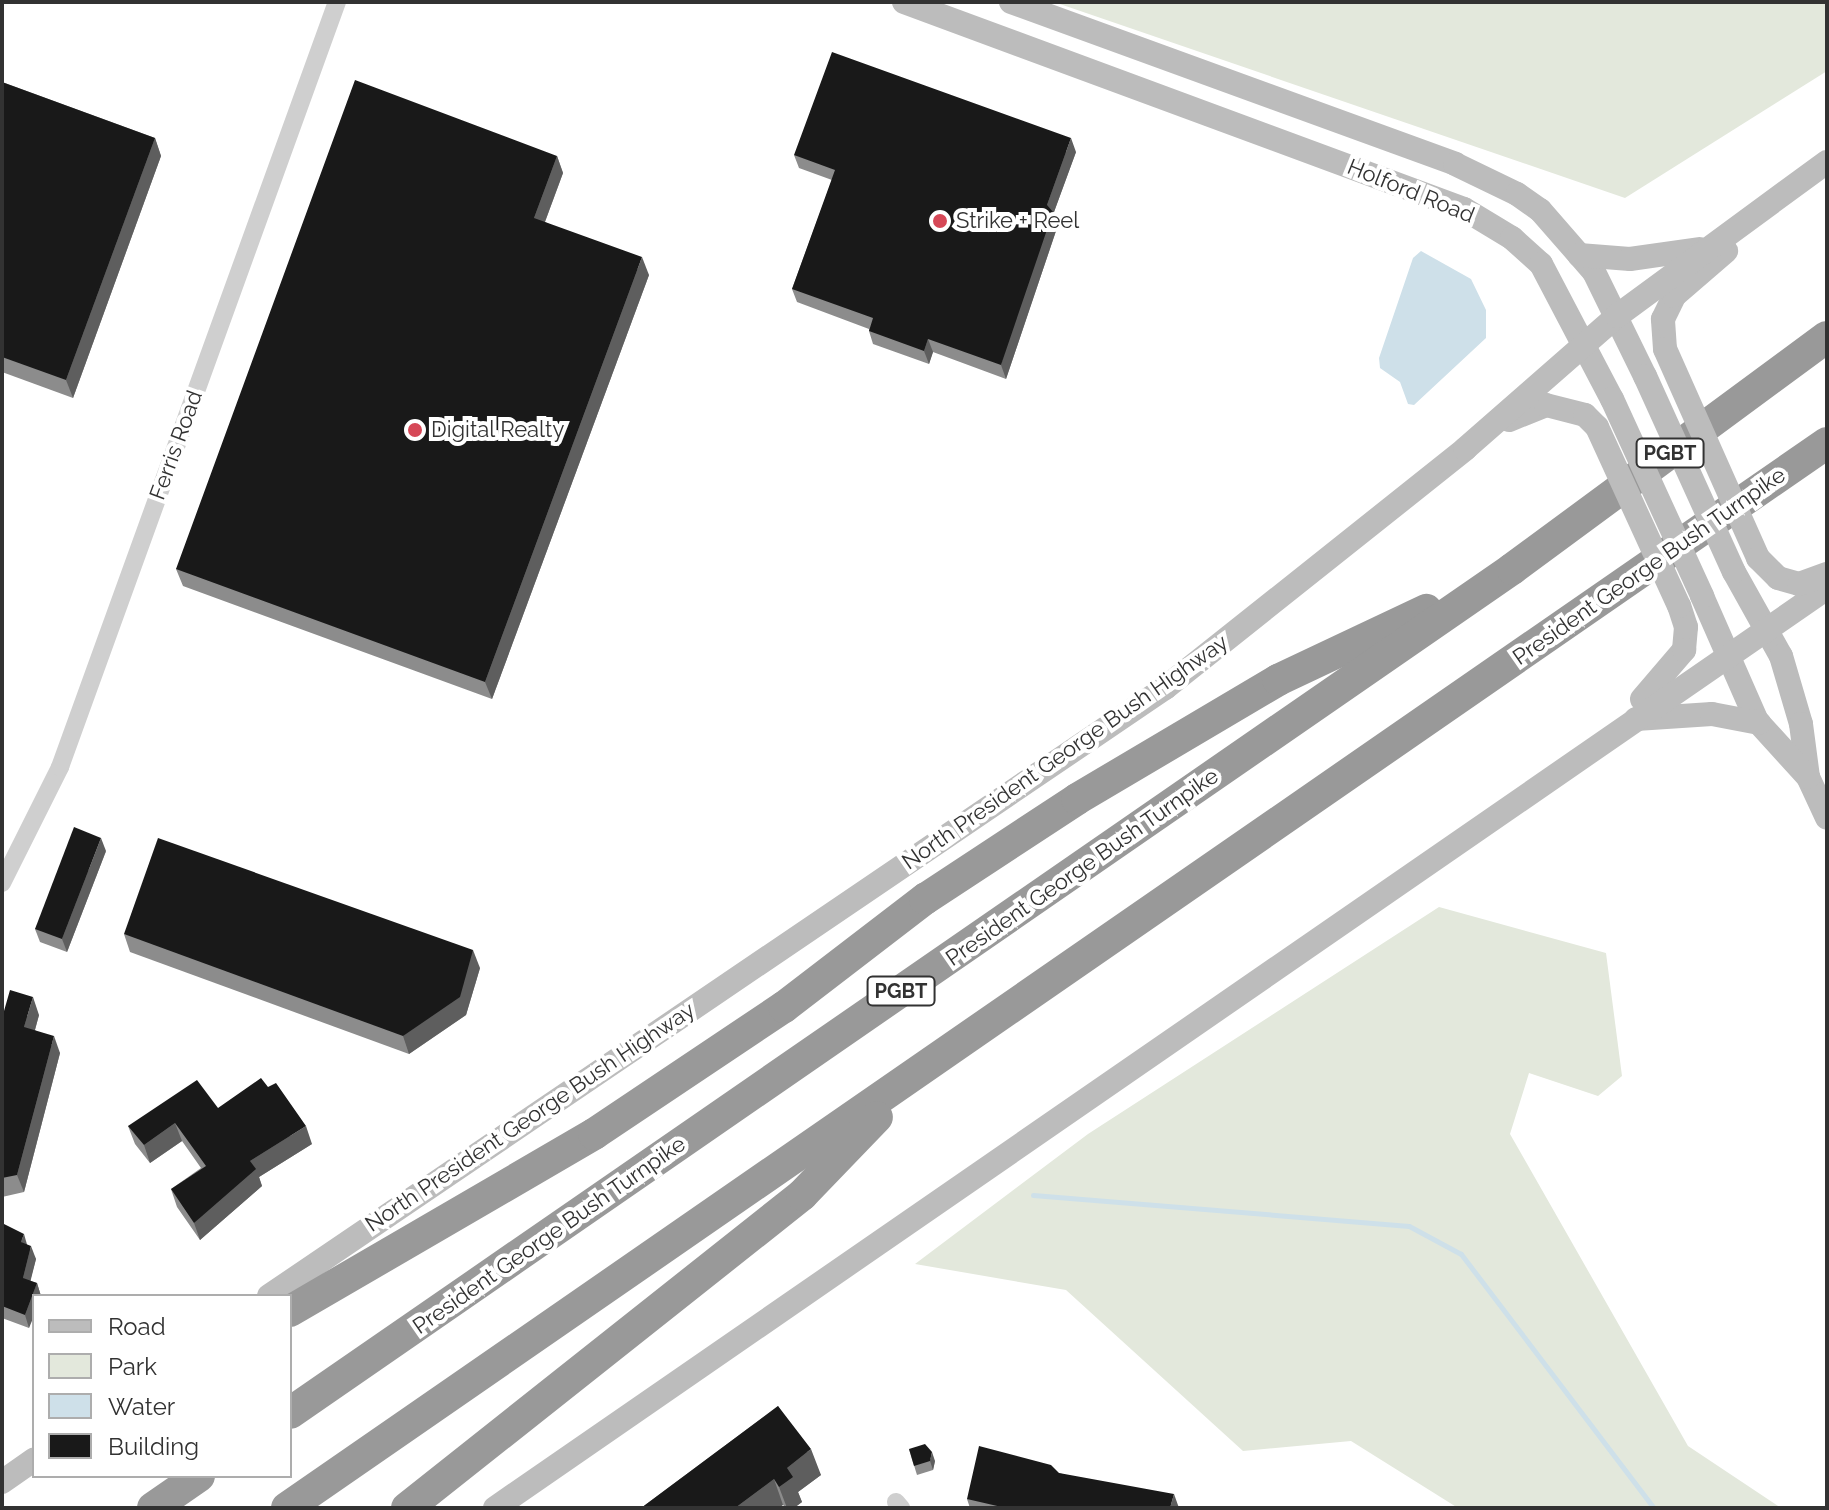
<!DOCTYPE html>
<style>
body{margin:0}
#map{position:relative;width:1829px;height:1510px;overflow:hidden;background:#fff;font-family:Raleway,sans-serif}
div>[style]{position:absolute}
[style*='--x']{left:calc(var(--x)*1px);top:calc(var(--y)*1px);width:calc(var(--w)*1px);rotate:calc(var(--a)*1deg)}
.green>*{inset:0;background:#e3e8dc}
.water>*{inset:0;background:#cee0e9}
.stream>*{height:5px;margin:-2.5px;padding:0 2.5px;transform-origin:2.5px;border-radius:2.5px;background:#cee0e9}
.street>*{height:18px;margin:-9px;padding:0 9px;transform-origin:9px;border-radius:9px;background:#cfcfcf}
.secondary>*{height:24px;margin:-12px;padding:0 12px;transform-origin:12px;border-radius:12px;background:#bcbcbc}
.highway>*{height:32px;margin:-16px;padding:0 16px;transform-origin:16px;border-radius:16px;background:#999}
.secondary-bridge>*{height:24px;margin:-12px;padding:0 12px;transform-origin:12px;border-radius:12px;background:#bcbcbc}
.wall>*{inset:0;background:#8c8c8c}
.shaded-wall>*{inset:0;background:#5e5e5e}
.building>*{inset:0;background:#191919}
.dots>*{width:22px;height:22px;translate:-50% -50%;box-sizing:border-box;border:4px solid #fff;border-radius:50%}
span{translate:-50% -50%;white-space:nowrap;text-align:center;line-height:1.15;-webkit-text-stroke:8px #fff;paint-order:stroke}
.shield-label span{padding:2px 6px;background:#fff;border:2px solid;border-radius:6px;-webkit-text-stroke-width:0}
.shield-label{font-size:20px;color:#323232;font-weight:700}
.street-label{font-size:22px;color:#323232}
.poi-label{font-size:22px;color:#323232}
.left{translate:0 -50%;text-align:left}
.frame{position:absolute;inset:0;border:4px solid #323232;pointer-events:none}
.legend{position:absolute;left:32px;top:1294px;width:260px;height:184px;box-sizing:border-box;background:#fff;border:2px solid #adadad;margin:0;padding:10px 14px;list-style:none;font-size:24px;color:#323232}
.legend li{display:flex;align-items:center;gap:16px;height:40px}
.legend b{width:40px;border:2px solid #adadad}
</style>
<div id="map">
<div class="green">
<div style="clip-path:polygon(1054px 2px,1827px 2px,1827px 71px,1625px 198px)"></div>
<div style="clip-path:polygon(1439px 907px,1606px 953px,1622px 1076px,1598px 1096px,1529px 1073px,1510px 1134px,1688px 1446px,1781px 1508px,1458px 1508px,1351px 1441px,1243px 1451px,1066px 1290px,915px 1264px,1088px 1134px)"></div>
</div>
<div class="water">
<div style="clip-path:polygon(1421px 251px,1471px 279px,1486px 310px,1486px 338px,1414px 405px,1408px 404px,1400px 382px,1380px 368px,1379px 358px,1413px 258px)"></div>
</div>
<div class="stream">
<div style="--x:1033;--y:1195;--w:377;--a:4.7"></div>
<div style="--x:1409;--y:1226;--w:59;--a:28.3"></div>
<div style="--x:1461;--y:1254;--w:319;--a:52.8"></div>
</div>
<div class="street">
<div style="--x:2;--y:883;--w:130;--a:-63.4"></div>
<div style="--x:60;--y:767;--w:814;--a:-70.1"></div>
<div style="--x:896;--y:1502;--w:8;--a:50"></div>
</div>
<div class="secondary">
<div style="--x:904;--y:2;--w:597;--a:20.29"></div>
<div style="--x:1464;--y:209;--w:56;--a:31.1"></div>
<div style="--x:1512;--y:238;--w:39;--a:42"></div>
<div style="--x:1541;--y:264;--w:153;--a:62.3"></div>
<div style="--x:1011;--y:2;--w:473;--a:20"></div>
<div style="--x:1455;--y:164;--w:69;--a:25.8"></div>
<div style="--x:1517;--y:194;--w:28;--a:35"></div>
<div style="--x:1540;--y:210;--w:82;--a:48.9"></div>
<div style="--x:1594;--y:272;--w:116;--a:63.9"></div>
<div style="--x:1579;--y:255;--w:51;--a:4.5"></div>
<div style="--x:1630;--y:259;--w:70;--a:-8.2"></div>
<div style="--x:1665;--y:349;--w:30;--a:-94"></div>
<div style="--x:1663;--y:319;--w:25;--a:-64"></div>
<div style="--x:1674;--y:296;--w:69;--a:-40.9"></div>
<div style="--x:1509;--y:420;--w:40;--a:-22"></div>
<div style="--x:1546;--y:405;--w:40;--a:14.4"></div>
<div style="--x:1585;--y:415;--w:17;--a:45"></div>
<div style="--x:1734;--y:572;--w:96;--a:60.8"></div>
<div style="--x:1781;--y:656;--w:71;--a:73.6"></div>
<div style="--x:1801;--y:724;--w:53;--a:82.5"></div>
<div style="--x:1808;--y:777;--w:45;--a:65.1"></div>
<div style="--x:1702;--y:596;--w:137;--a:66.3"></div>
<div style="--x:1757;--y:721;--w:76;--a:47.7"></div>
<div style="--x:1642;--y:699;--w:65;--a:-49.4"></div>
<div style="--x:1684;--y:650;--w:23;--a:-85"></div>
<div style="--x:1686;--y:627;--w:22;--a:-108"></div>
<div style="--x:1636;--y:719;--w:76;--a:-3.8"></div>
<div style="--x:1712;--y:714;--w:48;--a:10.8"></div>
<div style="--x:269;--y:1296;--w:1083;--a:-34.16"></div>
<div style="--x:1165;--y:688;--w:384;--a:-38.5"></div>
<div style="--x:1465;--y:449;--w:202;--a:-41.2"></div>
<div style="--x:1617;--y:316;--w:260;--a:-36.3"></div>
<div style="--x:2;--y:1482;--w:39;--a:-35"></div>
<div style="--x:495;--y:1508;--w:1619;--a:-34.63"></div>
</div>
<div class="highway">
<div style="--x:290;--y:1311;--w:352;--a:-30.2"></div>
<div style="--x:594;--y:1134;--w:229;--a:-33.8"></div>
<div style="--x:784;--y:1007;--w:178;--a:-37.5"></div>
<div style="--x:925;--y:899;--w:182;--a:-33.3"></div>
<div style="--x:1077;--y:799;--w:234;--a:-30.6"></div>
<div style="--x:1278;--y:680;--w:164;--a:-25.3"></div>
<div style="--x:290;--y:1413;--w:1485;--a:-34.63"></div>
<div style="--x:1512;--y:569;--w:391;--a:-36.4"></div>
<div style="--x:153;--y:1508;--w:56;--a:-34.8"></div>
<div style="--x:287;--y:1508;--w:1872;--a:-34.67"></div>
<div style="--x:407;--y:1508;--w:504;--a:-38.39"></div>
<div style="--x:802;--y:1195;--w:108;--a:-46.1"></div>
</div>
<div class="secondary-bridge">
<div style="--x:1665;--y:349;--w:229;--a:66"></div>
<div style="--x:1758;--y:558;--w:28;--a:45"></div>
<div style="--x:1778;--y:578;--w:22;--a:16"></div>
<div style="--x:1799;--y:584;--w:30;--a:-20"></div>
<div style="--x:1645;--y:376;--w:215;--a:65.6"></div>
<div style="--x:1612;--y:399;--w:217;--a:65.4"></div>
<div style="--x:1597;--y:427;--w:197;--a:65.4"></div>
</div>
<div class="wall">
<div style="clip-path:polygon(2px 82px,155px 138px,161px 156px,73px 398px,2px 372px)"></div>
<div style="clip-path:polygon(1076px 152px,1054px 212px,1058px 225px,1006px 379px,933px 352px,929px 364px,873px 344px,869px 331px,869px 329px,797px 302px,792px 289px,832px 180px,799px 168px,794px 155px)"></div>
<div style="clip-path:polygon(557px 156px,563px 173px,545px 222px,649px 275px,492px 699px,183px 586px,176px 569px)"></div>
<div style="clip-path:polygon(106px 851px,67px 952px,40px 942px,35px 929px)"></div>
<div style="clip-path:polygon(124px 934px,480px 968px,466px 1015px,409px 1054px,130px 952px)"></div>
<div style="clip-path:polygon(39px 1015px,35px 1030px,60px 1053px,24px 1192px,2px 1197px,2px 1018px)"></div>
<div style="clip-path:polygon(218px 1108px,312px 1144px,259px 1177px,262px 1186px,200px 1240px,177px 1207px,171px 1189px,201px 1168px,182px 1141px,150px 1163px,135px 1144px,128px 1126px)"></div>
<div style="clip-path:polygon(2px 1223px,27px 1245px,36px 1259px,30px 1281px,37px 1283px,41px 1296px,34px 1296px,29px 1328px,2px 1318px)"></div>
<div style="clip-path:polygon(778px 1406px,821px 1475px,798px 1492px,802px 1502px,794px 1508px,786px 1508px,783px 1505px,641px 1508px)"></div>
<div style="clip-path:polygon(909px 1449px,935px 1461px,933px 1470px,917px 1475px)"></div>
<div style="clip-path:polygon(1059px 1473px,1179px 1508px,970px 1508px,967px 1499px)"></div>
</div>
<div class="shaded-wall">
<div style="clip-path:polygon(155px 138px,161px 156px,73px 398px,66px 380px)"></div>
<div style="clip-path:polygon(1071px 138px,1076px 152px,1054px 212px,1058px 225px,1006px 379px,1001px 365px,1047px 205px)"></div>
<div style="clip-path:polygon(557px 156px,563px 173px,540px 235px,534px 218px)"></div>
<div style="clip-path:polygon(642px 257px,649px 275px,492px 699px,485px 682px)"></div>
<div style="clip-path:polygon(928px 339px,933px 352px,929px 364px,924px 351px)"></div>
<div style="clip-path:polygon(101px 838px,106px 851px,67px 952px,62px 939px)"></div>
<div style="clip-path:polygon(473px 950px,480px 968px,466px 1015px,409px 1054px,403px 1036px)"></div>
<div style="clip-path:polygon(33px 997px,39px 1015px,31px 1044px,24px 1027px)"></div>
<div style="clip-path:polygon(54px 1036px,60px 1053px,24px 1192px,17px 1175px)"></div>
<div style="clip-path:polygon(175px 1123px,182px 1141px,150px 1163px,144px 1145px)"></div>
<div style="clip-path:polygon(306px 1126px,312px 1144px,259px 1177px,262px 1186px,200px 1240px,194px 1223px,250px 1161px)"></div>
<div style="clip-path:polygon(24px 1234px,28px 1248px,21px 1242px)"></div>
<div style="clip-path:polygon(31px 1246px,36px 1259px,28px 1291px,23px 1278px)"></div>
<div style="clip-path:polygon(37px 1283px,41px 1296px,34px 1296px,34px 1316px,29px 1328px,25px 1315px)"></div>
<div style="clip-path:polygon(811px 1449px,821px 1475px,798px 1492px,802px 1502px,794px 1508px,787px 1508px,779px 1487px,787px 1468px)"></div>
<div style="clip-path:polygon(932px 1452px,935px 1461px,933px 1470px,930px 1461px)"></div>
<div style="clip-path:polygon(774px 1479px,783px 1505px,779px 1508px,735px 1508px)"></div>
<div style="clip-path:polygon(1174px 1494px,1179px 1508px,1170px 1508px)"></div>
</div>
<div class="building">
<div style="clip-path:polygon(832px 52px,1071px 138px,1047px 205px,1053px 212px,1001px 365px,928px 339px,924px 351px,869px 331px,873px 318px,792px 289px,835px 170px,794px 155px)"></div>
<div style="clip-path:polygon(355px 80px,557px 156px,534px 218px,642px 257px,485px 682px,176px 569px)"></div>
<div style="clip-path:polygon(2px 82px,155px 138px,66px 380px,2px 357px)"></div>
<div style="clip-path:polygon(74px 827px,101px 838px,62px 939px,35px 929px)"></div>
<div style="clip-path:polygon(158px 838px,473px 950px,460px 997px,403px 1036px,124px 934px)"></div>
<div style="clip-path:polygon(10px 990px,33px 997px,24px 1027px,54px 1036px,17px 1175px,2px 1178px,2px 1018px)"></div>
<div style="clip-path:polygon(261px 1078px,268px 1087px,276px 1083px,306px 1126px,250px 1161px,256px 1169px,194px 1223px,171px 1189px,206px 1166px,175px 1123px,144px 1145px,128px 1126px,197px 1080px,218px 1108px)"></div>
<div style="clip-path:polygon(2px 1223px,24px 1234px,21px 1242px,31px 1246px,23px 1278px,37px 1283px,25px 1315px,2px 1306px)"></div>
<div style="clip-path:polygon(778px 1406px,811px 1449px,787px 1468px,793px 1477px,779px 1487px,774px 1479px,735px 1508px,641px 1508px)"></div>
<div style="clip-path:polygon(925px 1444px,932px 1452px,930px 1461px,914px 1466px,909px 1449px)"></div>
<div style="clip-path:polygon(979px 1446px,1051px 1465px,1059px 1473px,1174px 1494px,1170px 1508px,1006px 1508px,967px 1499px)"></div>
</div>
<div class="dots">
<div style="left:940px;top:221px;background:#d64857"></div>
<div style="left:415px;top:430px;background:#d64857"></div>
</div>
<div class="shield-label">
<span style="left:1670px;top:453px">PGBT</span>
<span style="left:901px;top:991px">PGBT</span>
</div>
<div class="street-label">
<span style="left:1411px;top:191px;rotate:22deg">Holford Road</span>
<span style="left:176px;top:445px;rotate:-70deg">Ferris Road</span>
<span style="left:1649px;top:566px;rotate:-35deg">President George Bush Turnpike</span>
<span style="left:1065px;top:752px;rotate:-35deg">North President George Bush Highway</span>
<span style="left:1082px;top:867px;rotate:-35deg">President George Bush Turnpike</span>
<span style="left:530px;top:1117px;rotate:-34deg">North President George Bush Highway</span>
<span style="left:549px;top:1235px;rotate:-35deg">President George Bush Turnpike</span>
</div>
<div class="poi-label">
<span class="left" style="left:956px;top:221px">Strike + Reel</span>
<span class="left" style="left:431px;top:430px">Digital Realty</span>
</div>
<div class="frame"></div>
<ul class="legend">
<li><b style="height:10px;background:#bcbcbc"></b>Road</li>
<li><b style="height:22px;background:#e3e8dc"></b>Park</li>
<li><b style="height:22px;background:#cee0e9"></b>Water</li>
<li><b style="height:22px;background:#191919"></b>Building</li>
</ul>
</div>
